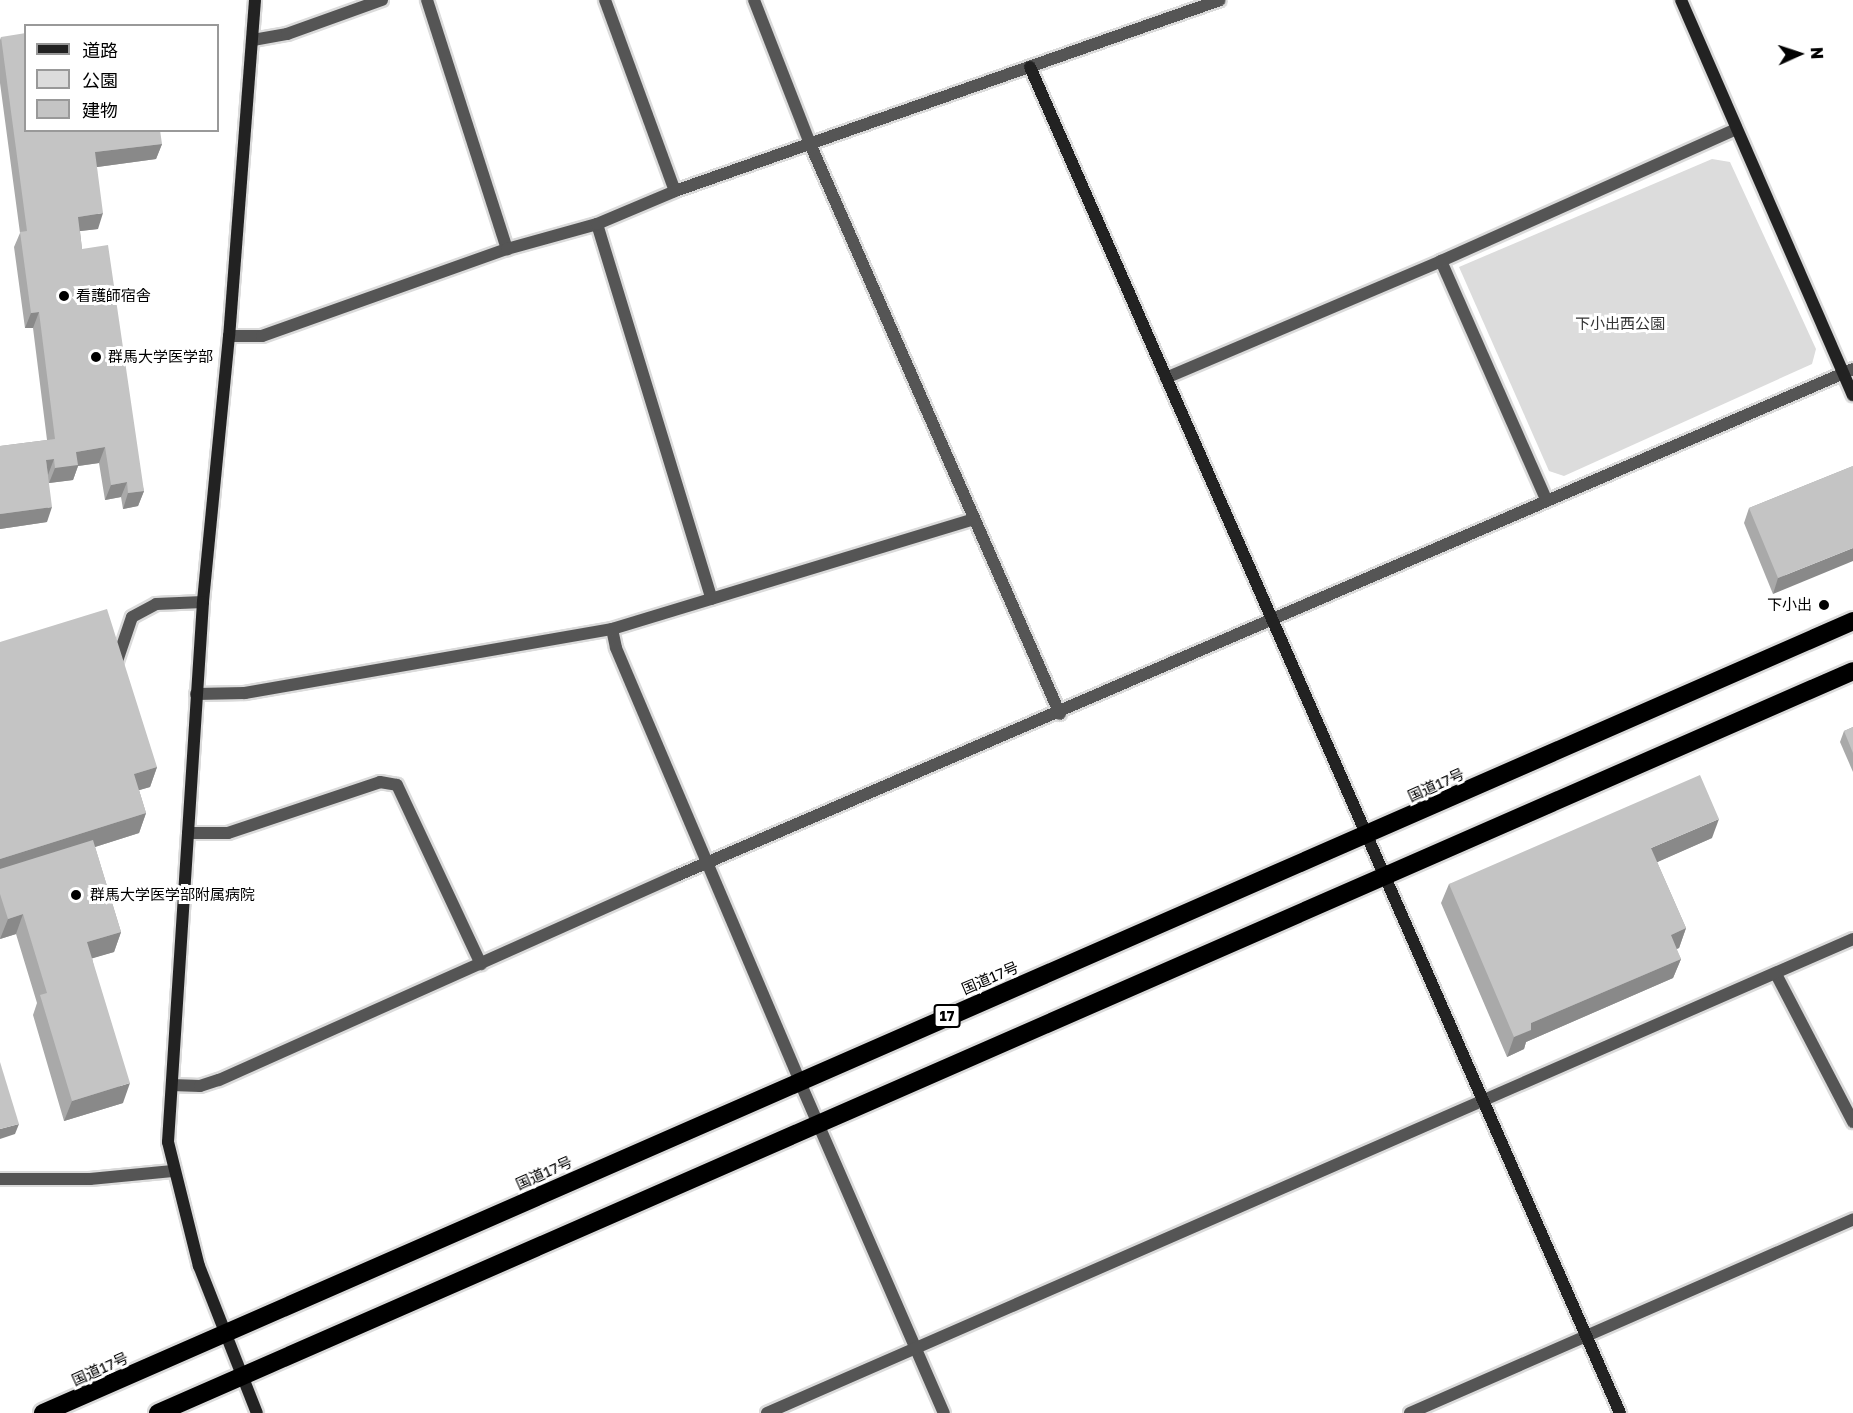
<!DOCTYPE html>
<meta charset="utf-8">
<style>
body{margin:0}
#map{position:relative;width:1853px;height:1413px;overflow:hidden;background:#fff;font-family:"Golos Text","Noto Sans JP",sans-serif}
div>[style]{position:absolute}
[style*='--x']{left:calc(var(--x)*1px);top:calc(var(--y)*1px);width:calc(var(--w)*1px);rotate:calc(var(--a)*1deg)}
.green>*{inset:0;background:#dcdcdc}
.roads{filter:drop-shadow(2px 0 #dbdbdb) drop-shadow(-2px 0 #dbdbdb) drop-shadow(0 2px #dbdbdb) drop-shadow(0 -2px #dbdbdb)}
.lane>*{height:12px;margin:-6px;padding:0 6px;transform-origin:6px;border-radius:6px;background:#555}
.street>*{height:12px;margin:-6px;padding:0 6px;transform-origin:6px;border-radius:6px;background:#555}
.secondary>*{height:12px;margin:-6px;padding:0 6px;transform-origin:6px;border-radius:6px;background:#222}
.highway>*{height:18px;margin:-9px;padding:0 9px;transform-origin:9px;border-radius:9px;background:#000}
.wall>*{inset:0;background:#a9a9a9}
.shaded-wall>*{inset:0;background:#898989}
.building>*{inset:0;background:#c4c4c4}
.dots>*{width:16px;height:16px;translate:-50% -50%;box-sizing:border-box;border:3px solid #fff;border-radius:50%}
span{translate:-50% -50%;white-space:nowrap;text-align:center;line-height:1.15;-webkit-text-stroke:6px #fff;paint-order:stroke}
.shield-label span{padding:2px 4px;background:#fff;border:2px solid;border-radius:4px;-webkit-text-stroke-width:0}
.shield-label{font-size:14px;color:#000;font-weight:700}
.poi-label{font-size:15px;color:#000}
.left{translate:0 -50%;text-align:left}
.right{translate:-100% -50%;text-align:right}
.park-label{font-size:15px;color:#333}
.street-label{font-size:15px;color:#000}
.legend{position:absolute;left:24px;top:24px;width:195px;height:108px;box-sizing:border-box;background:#fff;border:2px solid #999;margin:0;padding:8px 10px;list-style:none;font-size:18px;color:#000}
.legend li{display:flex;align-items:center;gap:12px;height:30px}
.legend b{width:30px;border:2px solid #999}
.north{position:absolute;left:1769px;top:24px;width:60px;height:60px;-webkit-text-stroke:4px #fff;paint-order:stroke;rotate:87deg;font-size:16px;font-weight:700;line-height:24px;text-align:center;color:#000}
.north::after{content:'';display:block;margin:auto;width:21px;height:27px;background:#000;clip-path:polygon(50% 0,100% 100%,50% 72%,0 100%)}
</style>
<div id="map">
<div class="green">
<div style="clip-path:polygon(1712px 159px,1730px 162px,1816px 349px,1812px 364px,1564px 476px,1549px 471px,1459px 267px)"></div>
</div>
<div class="roads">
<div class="lane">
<div style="--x:427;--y:0;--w:262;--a:72.2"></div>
<div style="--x:605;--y:0;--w:203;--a:69.9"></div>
<div style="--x:811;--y:146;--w:620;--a:66.33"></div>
<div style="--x:597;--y:224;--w:392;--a:73"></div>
<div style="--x:1441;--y:261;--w:262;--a:66.2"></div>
<div style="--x:117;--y:661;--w:46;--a:-71.2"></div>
<div style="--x:132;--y:617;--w:27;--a:-28"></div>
<div style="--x:156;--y:604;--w:47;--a:-2.4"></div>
<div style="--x:188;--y:833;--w:40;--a:0"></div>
<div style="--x:228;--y:833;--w:160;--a:-18.5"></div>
<div style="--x:380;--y:782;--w:17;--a:10"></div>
<div style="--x:397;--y:785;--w:198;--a:64.9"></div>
<div style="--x:1776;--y:974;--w:167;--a:62.5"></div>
</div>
<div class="street">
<div style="--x:754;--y:0;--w:157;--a:68.7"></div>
<div style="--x:253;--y:40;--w:35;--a:-10"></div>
<div style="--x:287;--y:34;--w:101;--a:-19.7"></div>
<div style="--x:229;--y:336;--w:33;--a:0"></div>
<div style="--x:262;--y:336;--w:260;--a:-19.6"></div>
<div style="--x:507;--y:249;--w:93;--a:-15.5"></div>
<div style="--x:597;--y:224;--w:85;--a:-22.9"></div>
<div style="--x:675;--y:191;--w:577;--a:-19.31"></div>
<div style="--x:1166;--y:378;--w:299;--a:-23"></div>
<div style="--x:1441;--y:261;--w:323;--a:-24.1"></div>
<div style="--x:612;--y:629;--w:19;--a:78"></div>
<div style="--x:616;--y:648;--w:469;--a:67"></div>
<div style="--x:799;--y:1080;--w:363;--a:66.5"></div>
<div style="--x:196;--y:694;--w:49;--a:-1.2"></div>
<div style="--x:245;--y:693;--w:373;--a:-9.9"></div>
<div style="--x:612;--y:629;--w:377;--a:-16.9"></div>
<div style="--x:172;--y:1085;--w:28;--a:2"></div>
<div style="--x:200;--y:1086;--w:20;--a:-18"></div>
<div style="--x:219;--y:1080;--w:500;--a:-24.06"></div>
<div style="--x:676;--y:876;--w:1282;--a:-23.3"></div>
<div style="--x:0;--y:1179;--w:90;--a:0"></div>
<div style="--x:90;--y:1179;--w:83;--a:-5.5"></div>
<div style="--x:767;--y:1413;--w:1185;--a:-23.58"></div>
<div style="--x:1410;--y:1413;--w:484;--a:-23.6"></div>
</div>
<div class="secondary">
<div style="--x:255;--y:0;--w:337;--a:94.4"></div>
<div style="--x:229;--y:336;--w:267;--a:95.6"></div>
<div style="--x:203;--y:602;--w:541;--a:93.71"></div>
<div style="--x:168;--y:1142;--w:128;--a:76"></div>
<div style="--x:199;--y:1266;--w:158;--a:68.5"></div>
<div style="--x:1681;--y:0;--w:431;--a:66.5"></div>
<div style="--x:1030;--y:67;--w:1470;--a:66.33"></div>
</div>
<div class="highway">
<div style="--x:43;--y:1413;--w:1976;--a:-23.63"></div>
<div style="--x:158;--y:1413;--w:1850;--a:-23.64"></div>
</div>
</div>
<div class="wall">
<div style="clip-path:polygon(1px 37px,162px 144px,156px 159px,97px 167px,98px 229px,80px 231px,82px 249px,144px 491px,138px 506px,123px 509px,121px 497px,105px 500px,99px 463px,78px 466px,73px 480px,49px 483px,47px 522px,0 529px,0 446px,47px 440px,33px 328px,25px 328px,14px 247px,20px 233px,0 83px,0 40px)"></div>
<div style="clip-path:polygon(1853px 466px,1773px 594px,1744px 523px,1749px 508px)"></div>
<div style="clip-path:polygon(0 642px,157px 767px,150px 787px,139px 790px,146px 813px,139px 833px,95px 847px,121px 932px,114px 952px,92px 958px,123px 1103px,64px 1121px,33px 1015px,37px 1003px,16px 934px,0 939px)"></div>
<div style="clip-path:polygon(1853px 727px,1853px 772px,1840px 742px,1844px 731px)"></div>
<div style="clip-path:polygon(1712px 838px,1657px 862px,1686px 928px,1679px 948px,1676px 949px,1681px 959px,1673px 978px,1526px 1042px,1524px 1049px,1507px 1057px,1441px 903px,1449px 884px)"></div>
</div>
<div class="shaded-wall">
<div style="clip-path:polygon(162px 144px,156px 159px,90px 168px,95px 152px)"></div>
<div style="clip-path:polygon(103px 213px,98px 229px,72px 232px,78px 217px)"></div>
<div style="clip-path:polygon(39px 312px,33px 328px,25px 328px,31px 313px)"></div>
<div style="clip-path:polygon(105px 447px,99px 463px,78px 466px,73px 480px,49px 483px,55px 468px,76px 452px)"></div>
<div style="clip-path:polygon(54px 459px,48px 475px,46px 460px)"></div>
<div style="clip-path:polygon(127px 482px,121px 497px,105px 500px,111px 485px)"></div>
<div style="clip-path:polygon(144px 491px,138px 506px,123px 509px,128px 493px)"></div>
<div style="clip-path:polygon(52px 507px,47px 522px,0 529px,0 514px)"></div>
<div style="clip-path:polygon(1853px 548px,1853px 561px,1773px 594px,1778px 578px)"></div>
<div style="clip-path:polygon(157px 767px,150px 787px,126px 794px,134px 774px)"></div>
<div style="clip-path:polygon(146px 813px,139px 833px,0 877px,0 859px)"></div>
<div style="clip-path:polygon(1719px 819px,1712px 838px,1644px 868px,1651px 848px)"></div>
<div style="clip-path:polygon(23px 914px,16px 934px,0 939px,8px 919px)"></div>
<div style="clip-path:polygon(1686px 928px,1679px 948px,1663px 955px,1671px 935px)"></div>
<div style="clip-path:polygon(121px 932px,114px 952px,80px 962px,87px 942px)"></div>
<div style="clip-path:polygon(1681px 959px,1673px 978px,1526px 1042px,1524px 1049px,1507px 1057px,1514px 1037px,1531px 1023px)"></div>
<div style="clip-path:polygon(130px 1083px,123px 1103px,64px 1121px,72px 1101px)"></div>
<div style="clip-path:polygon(19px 1124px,15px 1134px,0 1139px,0 1129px)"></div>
</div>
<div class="building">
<div style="clip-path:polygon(26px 33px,26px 130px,160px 130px,162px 144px,95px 152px,103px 213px,78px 217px,82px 249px,108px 245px,144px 491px,128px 493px,127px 482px,111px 485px,105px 447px,76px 452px,78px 465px,55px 468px,54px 459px,46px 460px,52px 507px,0 514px,0 446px,55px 439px,39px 312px,31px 313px,20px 232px,27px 231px,1px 37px)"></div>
<div style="clip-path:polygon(1853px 466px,1853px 548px,1778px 578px,1749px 508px)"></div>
<div style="clip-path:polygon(107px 609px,157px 767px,134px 774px,146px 813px,0 859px,0 642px)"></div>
<div style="clip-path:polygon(1853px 727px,1853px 753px,1844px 731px)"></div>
<div style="clip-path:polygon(1700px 775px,1719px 819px,1651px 848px,1686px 928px,1671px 935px,1681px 959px,1531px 1023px,1531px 1030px,1514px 1037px,1449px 884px)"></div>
<div style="clip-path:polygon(93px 840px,121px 932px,87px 942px,130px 1083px,72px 1101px,40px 995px,47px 993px,23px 914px,8px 919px,0 894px,0 869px)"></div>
<div style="clip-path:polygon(0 1062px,19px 1124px,0 1129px)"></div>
</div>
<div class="dots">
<div style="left:64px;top:296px;background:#000"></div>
<div style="left:96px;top:357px;background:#000"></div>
<div style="left:1824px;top:605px;background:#000"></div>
<div style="left:76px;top:895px;background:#000"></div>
</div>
<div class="shield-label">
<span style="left:947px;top:1016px">17</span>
</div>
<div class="poi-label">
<span class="left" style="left:76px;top:296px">看護師宿舎</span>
<span class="left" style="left:108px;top:357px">群馬大学医学部</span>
<span class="right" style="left:1812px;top:605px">下小出</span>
<span class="left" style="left:90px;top:895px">群馬大学医学部附属病院</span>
</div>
<div class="park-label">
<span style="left:1620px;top:324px">下小出西公園</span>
</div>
<div class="street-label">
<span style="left:1436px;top:785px;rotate:-24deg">国道17号</span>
<span style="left:990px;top:978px;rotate:-23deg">国道17号</span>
<span style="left:544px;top:1173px;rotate:-24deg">国道17号</span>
<span style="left:100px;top:1369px;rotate:-24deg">国道17号</span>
</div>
<ul class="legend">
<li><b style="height:8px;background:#222"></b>道路</li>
<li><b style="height:16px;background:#dcdcdc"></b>公園</li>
<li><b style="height:16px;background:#c4c4c4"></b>建物</li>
</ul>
<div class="north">N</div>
</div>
